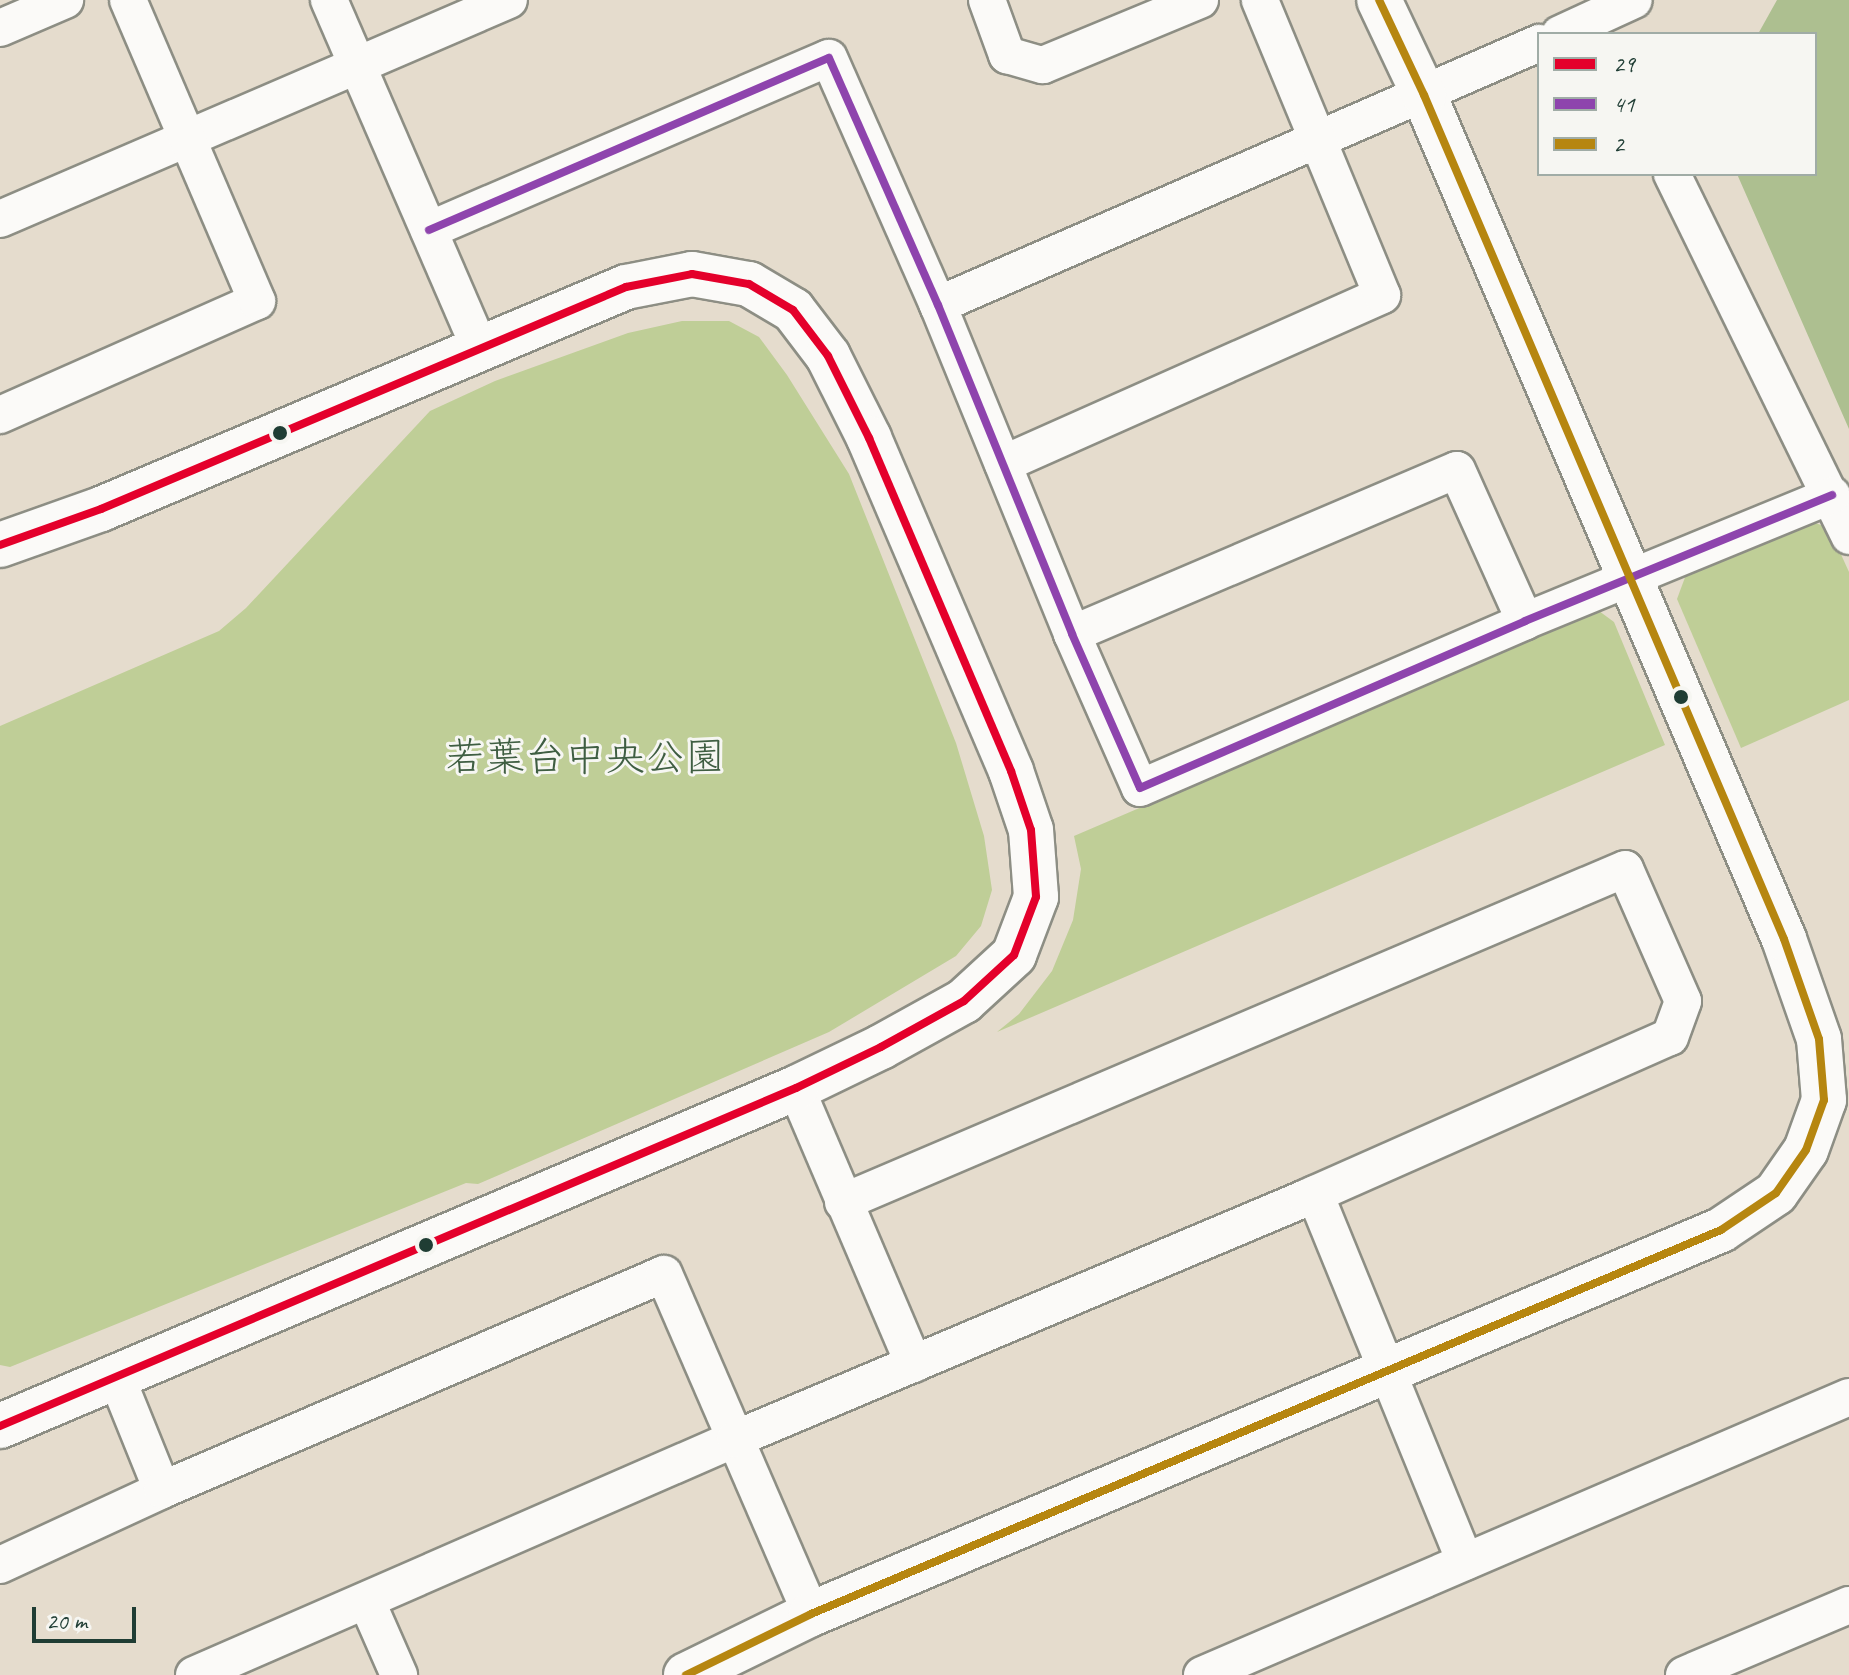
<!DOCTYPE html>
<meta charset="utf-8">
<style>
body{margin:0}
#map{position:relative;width:1849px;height:1675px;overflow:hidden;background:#e5dccd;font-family:Caveat,"Klee One",sans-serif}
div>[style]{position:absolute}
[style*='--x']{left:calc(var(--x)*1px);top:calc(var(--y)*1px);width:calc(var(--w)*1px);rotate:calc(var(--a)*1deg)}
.green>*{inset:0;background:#bfce97}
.forest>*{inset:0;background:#adbf90}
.roads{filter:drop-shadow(2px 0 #8d8e84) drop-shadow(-2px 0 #8d8e84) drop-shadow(0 2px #8d8e84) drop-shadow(0 -2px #8d8e84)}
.minor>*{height:36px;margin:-18px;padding:0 18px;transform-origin:18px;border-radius:18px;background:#fbfaf8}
.tertiary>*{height:44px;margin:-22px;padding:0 22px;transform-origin:22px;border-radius:22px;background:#fbfaf8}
.bus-1>*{height:8px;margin:-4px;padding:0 4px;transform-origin:4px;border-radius:4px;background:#e4002b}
.bus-2>*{height:8px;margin:-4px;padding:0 4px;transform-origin:4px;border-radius:4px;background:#8e44ad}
.bus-3>*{height:8px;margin:-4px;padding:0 4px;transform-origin:4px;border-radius:4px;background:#b68610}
.dots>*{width:22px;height:22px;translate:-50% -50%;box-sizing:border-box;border:4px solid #f6f6f2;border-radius:50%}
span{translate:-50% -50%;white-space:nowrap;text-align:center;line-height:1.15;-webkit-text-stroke:6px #f6f6f2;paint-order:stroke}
.park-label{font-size:40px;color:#3f5e42}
.legend{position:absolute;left:1537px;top:32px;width:280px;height:144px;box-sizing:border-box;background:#f6f6f2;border:2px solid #a0aca6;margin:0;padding:10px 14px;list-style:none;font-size:24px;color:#1f3d34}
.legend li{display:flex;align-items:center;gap:16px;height:40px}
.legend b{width:40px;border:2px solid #a0aca6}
.scale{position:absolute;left:32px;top:1607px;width:104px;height:36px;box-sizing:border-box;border:4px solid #1f3d34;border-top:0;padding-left:10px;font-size:24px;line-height:28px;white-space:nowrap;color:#1f3d34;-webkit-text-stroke:6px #f6f6f2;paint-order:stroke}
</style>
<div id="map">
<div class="green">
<div style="clip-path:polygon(682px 321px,729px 321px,759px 337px,787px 375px,849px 474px,956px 743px,984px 836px,992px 890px,981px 926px,956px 956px,829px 1032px,478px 1184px,466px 1183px,10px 1367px,0 1365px,0 726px,219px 631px,246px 608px,430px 411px,495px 381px,628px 333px)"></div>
<div style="clip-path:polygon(1810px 521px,1829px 528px,1849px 572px,1849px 700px,1741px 748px,1677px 599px,1687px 572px)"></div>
<div style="clip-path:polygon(1599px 611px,1614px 622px,1665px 745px,997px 1032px,1019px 1014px,1052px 971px,1073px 920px,1081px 869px,1074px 836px)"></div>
</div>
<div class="forest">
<div style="clip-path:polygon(1777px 0,1849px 0,1849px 429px,1737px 174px,1815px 174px,1815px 34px,1758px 34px)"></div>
</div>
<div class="roads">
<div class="minor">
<div style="--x:329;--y:0;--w:378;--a:66.6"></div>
<div style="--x:987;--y:0;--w:59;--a:70"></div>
<div style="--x:1007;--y:55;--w:37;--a:16"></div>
<div style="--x:1043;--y:65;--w:170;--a:-22.5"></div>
<div style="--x:0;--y:28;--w:71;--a:-23.3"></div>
<div style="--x:1560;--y:34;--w:81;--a:-24.7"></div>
<div style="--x:1672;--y:174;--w:403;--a:63.9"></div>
<div style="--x:0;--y:219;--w:554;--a:-23.28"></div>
<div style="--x:429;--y:230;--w:435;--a:-23.3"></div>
<div style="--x:829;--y:58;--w:270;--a:66.2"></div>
<div style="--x:938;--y:305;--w:355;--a:67.8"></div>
<div style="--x:1072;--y:634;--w:168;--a:66.2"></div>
<div style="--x:1140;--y:788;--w:420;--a:-23.4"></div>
<div style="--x:1525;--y:621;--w:332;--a:-22.3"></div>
<div style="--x:938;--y:305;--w:656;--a:-23.55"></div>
<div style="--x:0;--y:415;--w:281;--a:-23.9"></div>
<div style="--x:257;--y:301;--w:327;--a:-113.2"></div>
<div style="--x:1003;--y:464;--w:415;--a:-24"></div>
<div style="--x:1382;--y:295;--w:319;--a:-112.5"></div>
<div style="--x:1072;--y:634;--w:418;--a:-23.1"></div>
<div style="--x:1457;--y:470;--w:166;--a:65.8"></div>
<div style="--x:796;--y:1088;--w:300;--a:66.9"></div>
<div style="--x:1315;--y:1194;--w:397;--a:67.8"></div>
<div style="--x:116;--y:1376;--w:123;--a:68"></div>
<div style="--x:0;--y:1565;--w:179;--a:-24.8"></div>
<div style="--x:162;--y:1490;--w:546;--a:-23.28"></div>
<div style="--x:664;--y:1274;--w:370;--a:66.6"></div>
<div style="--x:367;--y:1602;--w:80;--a:66.3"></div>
<div style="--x:194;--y:1675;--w:590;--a:-23.57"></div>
<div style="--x:735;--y:1439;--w:620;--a:-22.88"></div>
<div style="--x:1306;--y:1198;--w:398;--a:-23.9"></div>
<div style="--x:1670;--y:1037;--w:38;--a:-70"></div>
<div style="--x:1683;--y:1001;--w:144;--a:-113.7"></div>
<div style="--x:1625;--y:869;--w:850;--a:156.93"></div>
<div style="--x:1202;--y:1675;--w:704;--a:-23.25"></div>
<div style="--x:1684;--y:1675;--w:179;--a:-23"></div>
</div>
<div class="tertiary">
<div style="--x:0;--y:545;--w:107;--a:-19.6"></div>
<div style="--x:101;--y:509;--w:570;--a:-22.92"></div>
<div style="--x:626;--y:287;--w:67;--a:-11.1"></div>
<div style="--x:692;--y:274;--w:58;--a:10"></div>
<div style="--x:749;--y:284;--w:51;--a:30.6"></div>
<div style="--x:793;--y:310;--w:58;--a:52.7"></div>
<div style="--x:828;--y:356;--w:92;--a:63.4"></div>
<div style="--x:869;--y:438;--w:362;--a:66.9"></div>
<div style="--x:1011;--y:771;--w:62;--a:71.3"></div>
<div style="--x:1031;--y:830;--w:67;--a:85.7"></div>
<div style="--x:1036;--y:897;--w:62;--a:110.8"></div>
<div style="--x:1014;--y:955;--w:68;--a:137.4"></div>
<div style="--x:964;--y:1001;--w:95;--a:151"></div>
<div style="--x:881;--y:1047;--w:94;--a:154.2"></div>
<div style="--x:796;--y:1088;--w:865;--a:156.99"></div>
<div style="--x:686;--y:1675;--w:139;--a:-26"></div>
<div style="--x:811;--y:1614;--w:988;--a:-22.88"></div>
<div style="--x:1721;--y:1230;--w:66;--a:-33.9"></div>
<div style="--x:1776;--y:1193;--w:52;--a:-55.1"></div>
<div style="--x:1806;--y:1150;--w:53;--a:-70.2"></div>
<div style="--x:1824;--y:1100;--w:61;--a:-94.7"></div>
<div style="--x:1819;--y:1039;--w:106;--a:-109.3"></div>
<div style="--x:1784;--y:939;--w:918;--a:-113.1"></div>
<div style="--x:1424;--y:95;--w:105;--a:-115.3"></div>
</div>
</div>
<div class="bus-1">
<div style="--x:0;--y:545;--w:107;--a:-19.6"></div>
<div style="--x:101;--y:509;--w:570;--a:-22.92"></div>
<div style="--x:626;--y:287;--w:67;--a:-11.1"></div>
<div style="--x:692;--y:274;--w:58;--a:10"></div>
<div style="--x:749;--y:284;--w:51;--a:30.6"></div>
<div style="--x:793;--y:310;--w:58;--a:52.7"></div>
<div style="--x:828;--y:356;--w:92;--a:63.4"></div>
<div style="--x:869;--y:438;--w:362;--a:66.9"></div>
<div style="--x:1011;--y:771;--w:62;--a:71.3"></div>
<div style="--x:1031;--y:830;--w:67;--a:85.7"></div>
<div style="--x:1036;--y:897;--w:62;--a:110.8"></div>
<div style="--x:1014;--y:955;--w:68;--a:137.4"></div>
<div style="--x:964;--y:1001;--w:95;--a:151"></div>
<div style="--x:881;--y:1047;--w:94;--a:154.2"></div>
<div style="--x:796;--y:1088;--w:865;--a:156.99"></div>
</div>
<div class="bus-2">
<div style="--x:429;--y:230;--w:435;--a:-23.3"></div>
<div style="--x:829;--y:58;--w:270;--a:66.2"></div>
<div style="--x:938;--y:305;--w:355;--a:67.8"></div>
<div style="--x:1072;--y:634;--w:168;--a:66.2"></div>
<div style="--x:1140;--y:788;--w:420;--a:-23.4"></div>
<div style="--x:1525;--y:621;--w:332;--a:-22.3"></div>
</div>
<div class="bus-3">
<div style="--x:686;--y:1675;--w:139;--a:-26"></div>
<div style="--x:811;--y:1614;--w:988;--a:-22.88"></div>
<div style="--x:1721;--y:1230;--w:66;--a:-33.9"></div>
<div style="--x:1776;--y:1193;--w:52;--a:-55.1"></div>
<div style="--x:1806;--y:1150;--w:53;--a:-70.2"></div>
<div style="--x:1824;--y:1100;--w:61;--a:-94.7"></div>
<div style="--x:1819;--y:1039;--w:106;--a:-109.3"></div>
<div style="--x:1784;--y:939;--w:918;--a:-113.1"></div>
<div style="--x:1424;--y:95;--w:105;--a:-115.3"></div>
</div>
<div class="dots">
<div style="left:280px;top:433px;background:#1f3d34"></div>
<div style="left:1681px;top:697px;background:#1f3d34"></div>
<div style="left:426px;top:1245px;background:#1f3d34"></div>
</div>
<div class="park-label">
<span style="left:585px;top:757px">若葉台中央公園</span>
</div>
<ul class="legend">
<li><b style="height:10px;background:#e4002b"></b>29</li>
<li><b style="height:10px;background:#8e44ad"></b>41</li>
<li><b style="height:10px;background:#b68610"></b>2</li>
</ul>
<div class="scale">20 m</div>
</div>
